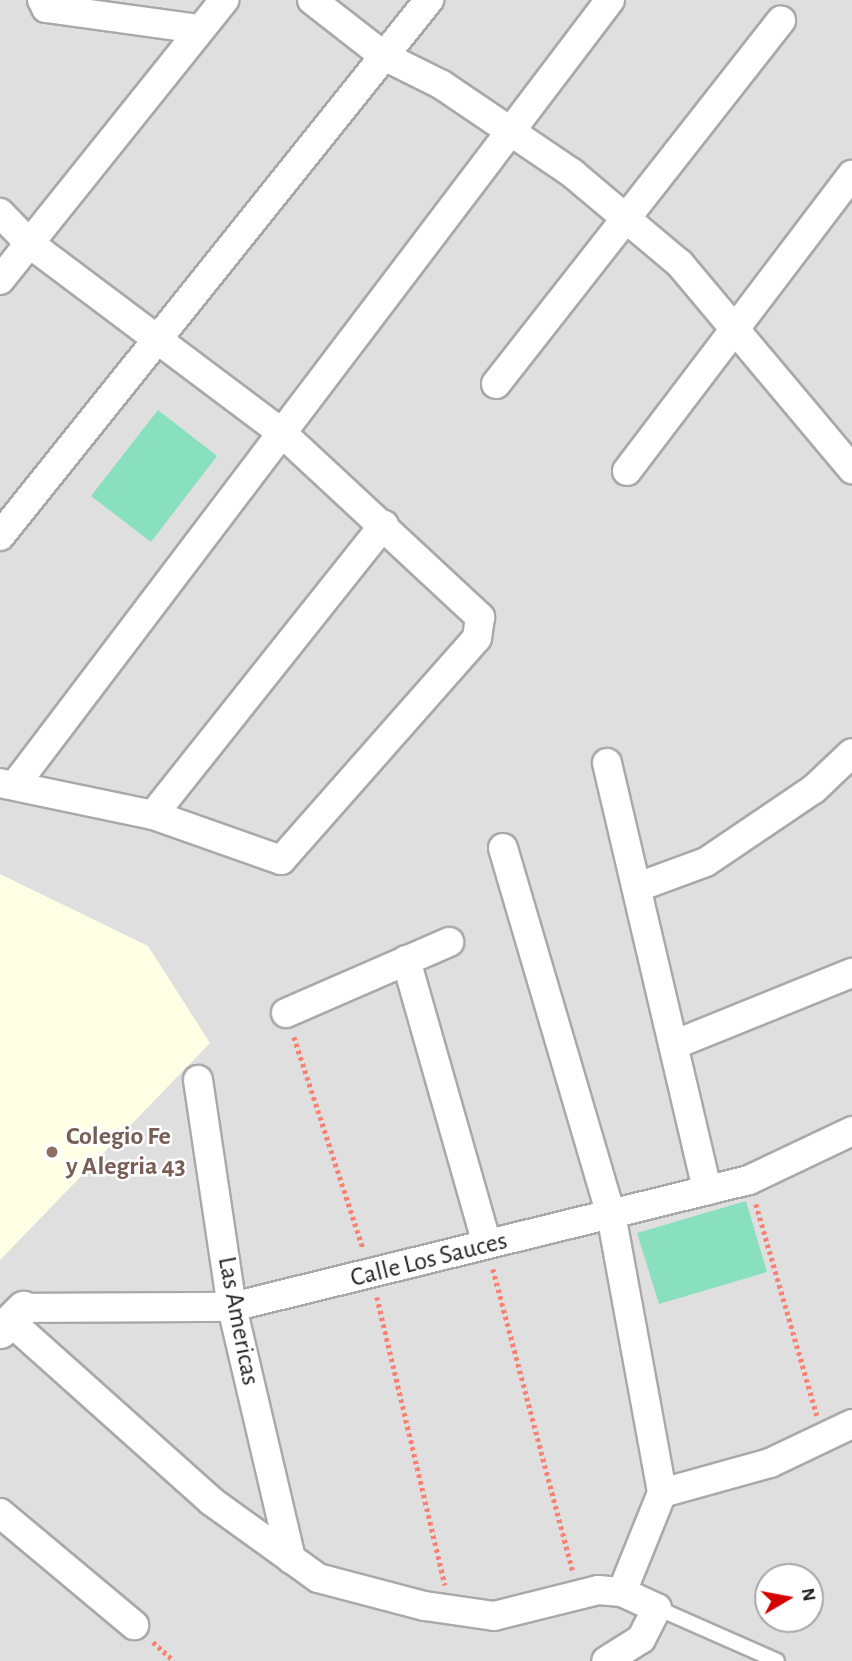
<!DOCTYPE html>
<style>
body{margin:0}
#map{position:relative;width:852px;height:1661px;overflow:hidden;background:#f2efe9;font-family:"Alegreya Sans",sans-serif}
div>[style]{position:absolute}
[style*='--x']{left:calc(var(--x)*1px);top:calc(var(--y)*1px);width:calc(var(--w)*1px);rotate:calc(var(--a)*1deg)}
.residential>*{inset:0;background:#e0dfdf}
.education>*{inset:0;background:#ffffe5}
.pitch>*{inset:0;background:#88e0be}
.path>*{height:4.5px;margin-top:-2.25px;transform-origin:0;background:repeating-linear-gradient(90deg,#fa8072 0 3.5px,transparent 0 7px)}
.roads{filter:drop-shadow(2px 0 #a9a9a9) drop-shadow(-2px 0 #a9a9a9) drop-shadow(0 2px #a9a9a9) drop-shadow(0 -2px #a9a9a9)}
.service>*{height:14px;margin:-7px;padding:0 7px;transform-origin:7px;border-radius:7px;background:#fff}
.minor>*{height:28px;margin:-14px;padding:0 14px;transform-origin:14px;border-radius:14px;background:#fff}
.tertiary>*{height:33px;margin:-16.5px;padding:0 16.5px;transform-origin:16.5px;border-radius:16.5px;background:#fff}
.dots>*{width:19px;height:19px;translate:-50% -50%;box-sizing:border-box;border:4px solid #fff;border-radius:50%}
span{translate:-50% -50%;white-space:nowrap;text-align:center;line-height:1.15;-webkit-text-stroke:5px #fff;paint-order:stroke}
.education-label{font-size:26px;color:#785e54;font-weight:700}
.left{translate:0 -50%;text-align:left}
.street-label{font-size:26px;color:#222}
.north{position:absolute;left:754px;top:1563px;width:70px;height:70px;box-sizing:border-box;background:#fff;border:2px solid #a7a7a7;border-radius:50%;rotate:80deg;font-size:19px;font-weight:700;line-height:28px;text-align:center;color:#222}
.north::after{content:'';display:block;margin:auto;width:24px;height:32px;background:#d40000;clip-path:polygon(50% 0,100% 100%,50% 72%,0 100%)}
</style>
<div id="map">
<div class="residential">
<div style="clip-path:polygon(evenodd,0 0,852px 0,852px 1661px,0 1661px,0 0,768px 1577px,810px 1577px,810px 1619px,768px 1619px,768px 1577px)"></div>
</div>
<div class="education">
<div style="clip-path:polygon(0 874px,148px 946px,210px 1043px,0 1260px)"></div>
</div>
<div class="pitch">
<div style="clip-path:polygon(158px 410px,217px 456px,151px 542px,91px 496px)"></div>
<div style="clip-path:polygon(746px 1201px,767px 1272px,659px 1304px,637px 1233px)"></div>
</div>
<div class="path">
<div style="--x:294;--y:1037;--w:222;--a:71.9"></div>
<div style="--x:756;--y:1204;--w:220;--a:73.9"></div>
<div style="--x:493;--y:1269;--w:313;--a:75.2"></div>
<div style="--x:377;--y:1297;--w:296;--a:76.7"></div>
<div style="--x:153;--y:1642;--w:28;--a:42"></div>
</div>
<div class="roads">
<div class="service">
<div style="--x:657;--y:1608;--w:131;--a:23.8"></div>
</div>
<div class="minor">
<div style="--x:42;--y:0;--w:9;--a:63"></div>
<div style="--x:46;--y:8;--w:155;--a:7.8"></div>
<div style="--x:312;--y:0;--w:91;--a:37.9"></div>
<div style="--x:384;--y:56;--w:65;--a:26.6"></div>
<div style="--x:442;--y:85;--w:157;--a:34.1"></div>
<div style="--x:572;--y:173;--w:141;--a:40.1"></div>
<div style="--x:680;--y:264;--w:268;--a:50"></div>
<div style="--x:0;--y:213;--w:42;--a:46"></div>
<div style="--x:29;--y:243;--w:315;--a:36.9"></div>
<div style="--x:281;--y:432;--w:272;--a:42.9"></div>
<div style="--x:480;--y:617;--w:21;--a:98"></div>
<div style="--x:477;--y:638;--w:296;--a:131.4"></div>
<div style="--x:281;--y:860;--w:136;--a:-160.6"></div>
<div style="--x:153;--y:815;--w:156;--a:-168.2"></div>
<div style="--x:0;--y:280;--w:359;--a:-51.3"></div>
<div style="--x:496;--y:384;--w:462;--a:-51.9"></div>
<div style="--x:627;--y:471;--w:372;--a:-52.8"></div>
<div style="--x:0;--y:536;--w:687;--a:-51.33"></div>
<div style="--x:607;--y:763;--w:439;--a:76.8"></div>
<div style="--x:15;--y:785;--w:985;--a:-52.84"></div>
<div style="--x:153;--y:815;--w:371;--a:-51.5"></div>
<div style="--x:503;--y:848;--w:382;--a:73.6"></div>
<div style="--x:611;--y:1214;--w:284;--a:79.6"></div>
<div style="--x:638;--y:887;--w:72;--a:-20.2"></div>
<div style="--x:706;--y:862;--w:130;--a:-34.1"></div>
<div style="--x:814;--y:789;--w:52;--a:-43.5"></div>
<div style="--x:406;--y:960;--w:295;--a:74.1"></div>
<div style="--x:286;--y:1013;--w:178;--a:-23.5"></div>
<div style="--x:676;--y:1044;--w:190;--a:-22"></div>
<div style="--x:198;--y:1080;--w:230;--a:81.5"></div>
<div style="--x:232;--y:1307;--w:259;--a:76.8"></div>
<div style="--x:23;--y:1308;--w:209;--a:-0.3"></div>
<div style="--x:232;--y:1307;--w:532;--a:-13.8"></div>
<div style="--x:749;--y:1180;--w:114;--a:-25.4"></div>
<div style="--x:10;--y:1321;--w:270;--a:41.8"></div>
<div style="--x:211;--y:1501;--w:132;--a:35.7"></div>
<div style="--x:318;--y:1578;--w:111;--a:14.7"></div>
<div style="--x:425;--y:1606;--w:70;--a:8.2"></div>
<div style="--x:494;--y:1616;--w:107;--a:-14"></div>
<div style="--x:598;--y:1590;--w:24;--a:5"></div>
<div style="--x:622;--y:1592;--w:38;--a:25"></div>
<div style="--x:657;--y:1608;--w:35;--a:117"></div>
<div style="--x:641;--y:1639;--w:41;--a:147.8"></div>
<div style="--x:0;--y:1513;--w:175;--a:39.9"></div>
<div style="--x:622;--y:1592;--w:107;--a:-68"></div>
<div style="--x:662;--y:1493;--w:112;--a:-15.5"></div>
<div style="--x:770;--y:1463;--w:91;--a:-25.4"></div>
</div>
<div class="tertiary">
<div style="--x:0;--y:1331;--w:33;--a:-45"></div>
</div>
</div>
<div class="dots">
<div style="left:52px;top:1152px;background:#8d6e63"></div>
</div>
<div class="education-label">
<span class="left" style="left:66px;top:1152px">Colegio Fe<br>y Alegria 43</span>
</div>
<div class="street-label">
<span style="left:429px;top:1260px;rotate:-14deg">Calle Los Sauces</span>
<span style="left:238px;top:1321px;rotate:79deg">Las Americas</span>
</div>
<div class="north">N</div>
</div>
